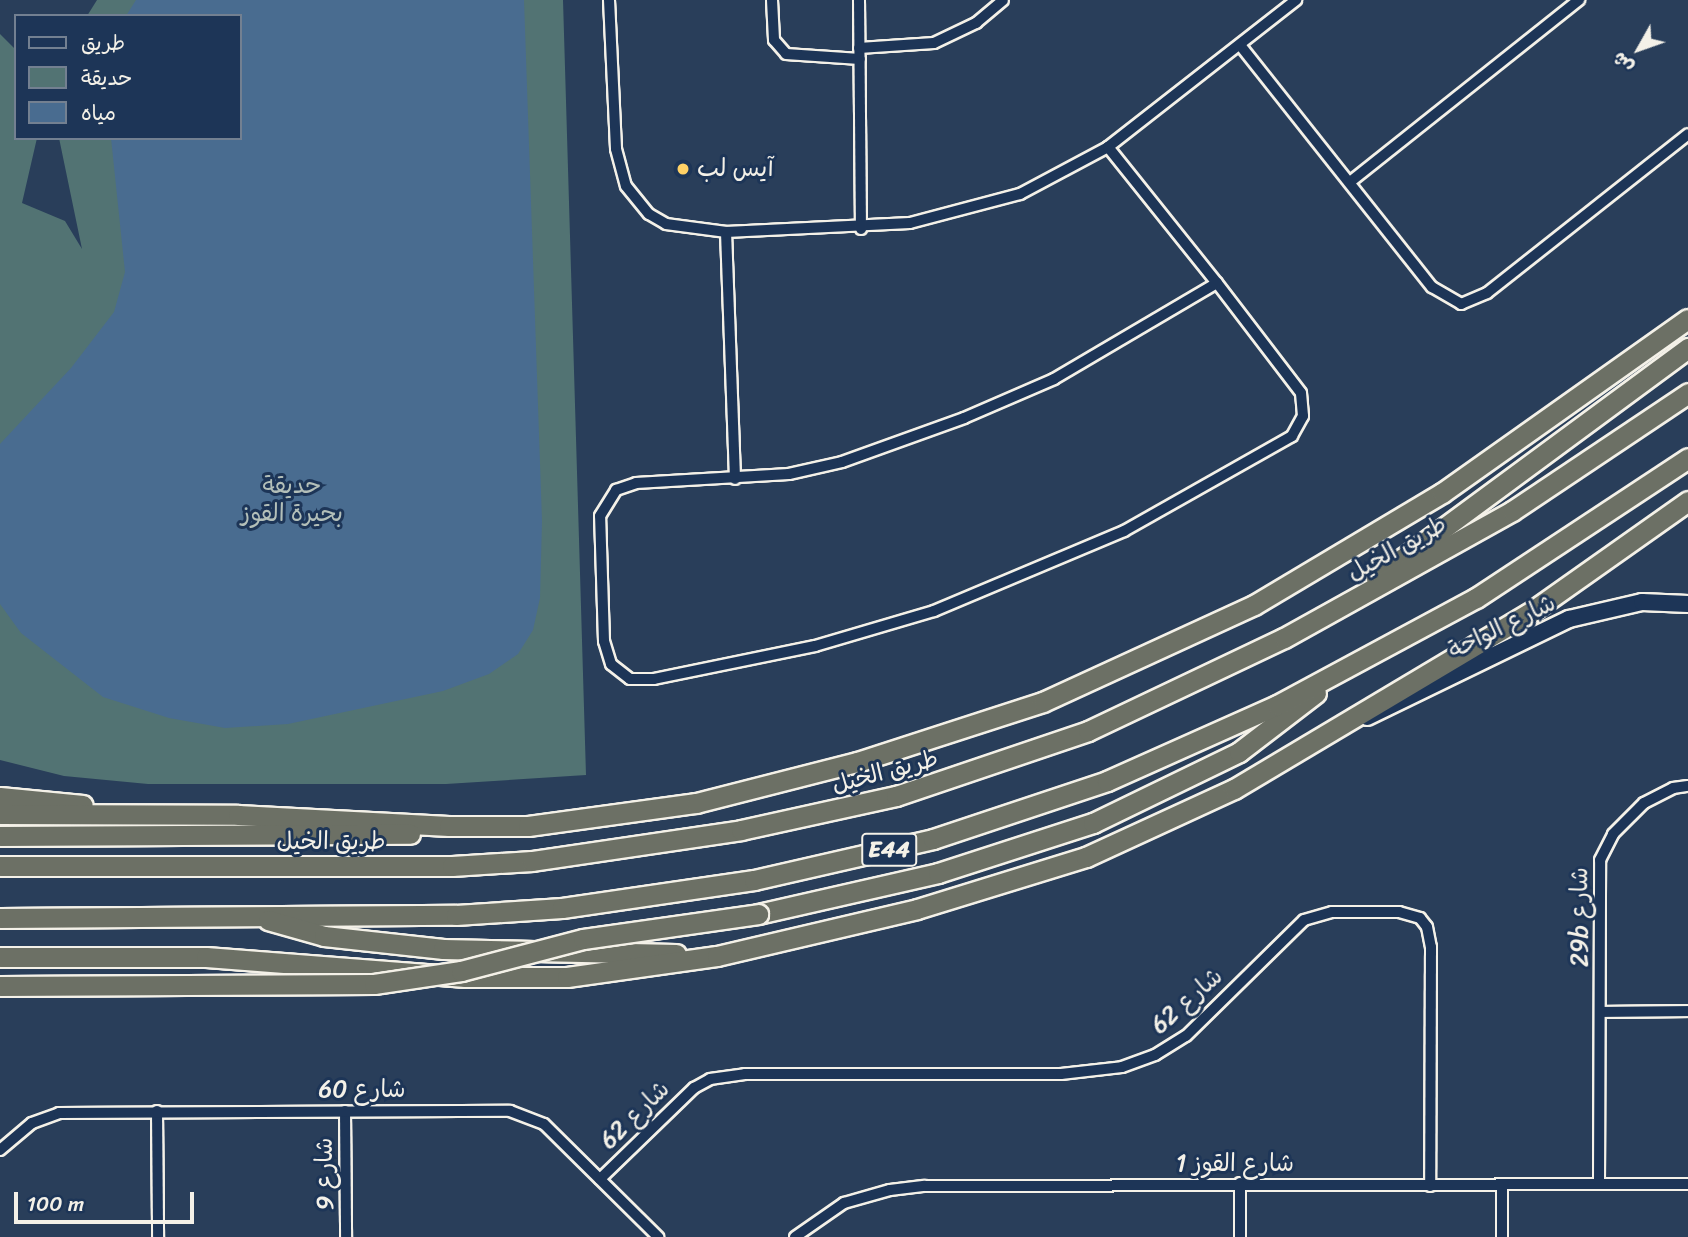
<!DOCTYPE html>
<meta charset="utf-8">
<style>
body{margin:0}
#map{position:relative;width:1688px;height:1237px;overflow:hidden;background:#293e5a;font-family:Sriracha,"Playpen Sans Arabic",sans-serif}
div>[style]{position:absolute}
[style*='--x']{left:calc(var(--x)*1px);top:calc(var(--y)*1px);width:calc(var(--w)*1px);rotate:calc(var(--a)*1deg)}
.green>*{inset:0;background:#527373}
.water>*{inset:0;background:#496c90}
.roads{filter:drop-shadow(2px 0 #f4f1e8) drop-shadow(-2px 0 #f4f1e8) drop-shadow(0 2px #f4f1e8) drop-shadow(0 -2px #f4f1e8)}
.street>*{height:10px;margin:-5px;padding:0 5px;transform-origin:5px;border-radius:5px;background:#1d3557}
.secondary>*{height:16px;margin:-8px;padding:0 8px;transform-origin:8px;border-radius:8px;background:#1d3557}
.highway>*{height:19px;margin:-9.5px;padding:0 9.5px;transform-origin:9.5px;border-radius:9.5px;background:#6c7065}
.bridges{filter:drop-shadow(2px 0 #f4f1e8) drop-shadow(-2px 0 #f4f1e8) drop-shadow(0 2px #f4f1e8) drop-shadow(0 -2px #f4f1e8)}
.highway-bridge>*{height:19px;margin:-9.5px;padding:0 9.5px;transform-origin:9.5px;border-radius:9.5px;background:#6c7065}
.dots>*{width:19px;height:19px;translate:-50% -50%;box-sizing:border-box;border:4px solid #1d3557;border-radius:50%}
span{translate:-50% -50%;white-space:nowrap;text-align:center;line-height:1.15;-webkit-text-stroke:6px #1d3557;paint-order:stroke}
.shield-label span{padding:2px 5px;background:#1d3557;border:2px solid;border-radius:5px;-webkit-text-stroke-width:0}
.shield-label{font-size:23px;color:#f4f1e8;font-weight:700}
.poi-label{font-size:24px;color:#f4f1e8}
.left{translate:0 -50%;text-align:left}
.park-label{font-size:24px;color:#b3bfb9}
.street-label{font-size:24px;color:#f4f1e8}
.legend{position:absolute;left:14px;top:14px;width:228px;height:126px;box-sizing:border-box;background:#1d3557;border:2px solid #738091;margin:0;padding:9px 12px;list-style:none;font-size:21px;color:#f4f1e8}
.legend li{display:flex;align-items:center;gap:14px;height:35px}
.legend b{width:35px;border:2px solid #738091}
.north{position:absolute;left:1604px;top:14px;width:70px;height:70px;-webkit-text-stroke:5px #1d3557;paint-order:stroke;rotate:230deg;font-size:19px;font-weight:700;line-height:28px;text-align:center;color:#f4f1e8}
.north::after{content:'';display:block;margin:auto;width:24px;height:32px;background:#f4f1e8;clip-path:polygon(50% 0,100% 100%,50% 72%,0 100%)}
.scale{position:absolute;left:14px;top:1192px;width:180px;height:32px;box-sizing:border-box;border:4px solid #f4f1e8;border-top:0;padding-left:9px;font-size:21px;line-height:24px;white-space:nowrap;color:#f4f1e8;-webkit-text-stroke:5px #1d3557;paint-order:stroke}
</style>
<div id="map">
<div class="green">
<div style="clip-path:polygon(97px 0,563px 0,586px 775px,446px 784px,148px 784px,64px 776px,0 760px,0 34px,16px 50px,16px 138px,37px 138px,22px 203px,65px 221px,82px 249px,59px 138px,240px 138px,240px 16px,87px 16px)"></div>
</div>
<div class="water">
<div style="clip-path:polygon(136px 0,524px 0,542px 521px,540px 598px,533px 630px,518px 654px,489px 674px,443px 691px,288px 724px,225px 728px,169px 718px,103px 697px,21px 633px,0 604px,0 444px,71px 368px,114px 312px,125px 272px,111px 138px,240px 138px,240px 16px,126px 16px)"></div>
</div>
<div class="roads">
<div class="street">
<div style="--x:609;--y:0;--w:149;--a:87.3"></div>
<div style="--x:616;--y:149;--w:38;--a:75"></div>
<div style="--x:626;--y:186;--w:36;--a:51"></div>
<div style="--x:649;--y:214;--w:20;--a:30"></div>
<div style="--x:666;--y:224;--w:61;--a:7.6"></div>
<div style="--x:726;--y:232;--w:184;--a:-2.8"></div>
<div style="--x:910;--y:223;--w:114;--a:-14.8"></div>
<div style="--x:1020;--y:194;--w:100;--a:-28.1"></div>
<div style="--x:1108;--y:147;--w:239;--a:-38"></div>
<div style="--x:772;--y:0;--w:40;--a:87.1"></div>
<div style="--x:774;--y:40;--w:18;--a:49"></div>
<div style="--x:786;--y:54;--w:74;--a:3.9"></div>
<div style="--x:859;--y:0;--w:229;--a:89.5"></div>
<div style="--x:1240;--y:45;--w:309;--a:51.6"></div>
<div style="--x:1432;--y:287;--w:34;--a:30"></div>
<div style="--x:1461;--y:304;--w:28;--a:-23"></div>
<div style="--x:1487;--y:293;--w:256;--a:-38.3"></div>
<div style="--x:859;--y:48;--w:75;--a:-3.8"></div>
<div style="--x:934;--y:43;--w:47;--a:-25.5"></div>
<div style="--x:976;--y:23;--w:35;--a:-40"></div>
<div style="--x:1108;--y:147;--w:174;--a:51.3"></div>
<div style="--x:1217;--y:283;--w:138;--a:52.6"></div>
<div style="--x:1301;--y:393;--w:23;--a:85"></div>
<div style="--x:1303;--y:416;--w:23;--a:119"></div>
<div style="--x:1292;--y:436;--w:193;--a:150.5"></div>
<div style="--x:1124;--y:531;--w:206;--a:157.2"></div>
<div style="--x:934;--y:611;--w:124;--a:163.6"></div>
<div style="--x:815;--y:646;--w:164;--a:168.4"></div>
<div style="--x:654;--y:679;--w:24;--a:180"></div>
<div style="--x:630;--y:679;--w:24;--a:-142"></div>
<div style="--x:611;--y:664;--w:24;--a:-107"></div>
<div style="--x:604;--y:641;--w:125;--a:-91.8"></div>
<div style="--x:600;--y:516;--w:31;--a:-58"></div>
<div style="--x:616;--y:490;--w:21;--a:-19"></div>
<div style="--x:636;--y:483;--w:153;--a:-3.4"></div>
<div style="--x:789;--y:474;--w:54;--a:-12.8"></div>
<div style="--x:842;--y:462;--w:130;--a:-19.8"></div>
<div style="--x:964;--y:418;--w:98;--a:-23.4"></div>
<div style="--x:1054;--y:379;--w:189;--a:-30.5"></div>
<div style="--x:1350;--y:182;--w:293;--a:-38.5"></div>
<div style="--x:726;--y:232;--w:247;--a:87.9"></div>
<div style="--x:1602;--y:1012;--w:86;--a:-0.7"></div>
<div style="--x:157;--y:1111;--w:126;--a:89.5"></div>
<div style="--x:345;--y:1111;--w:126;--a:89.5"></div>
<div style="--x:0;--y:1150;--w:42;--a:-40.2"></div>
<div style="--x:32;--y:1123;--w:29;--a:-20"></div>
<div style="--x:59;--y:1113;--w:451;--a:-0.3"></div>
<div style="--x:510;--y:1111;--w:36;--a:21"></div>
<div style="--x:544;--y:1124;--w:161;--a:44.7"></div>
<div style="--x:600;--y:1179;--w:131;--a:-44.1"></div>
<div style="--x:694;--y:1088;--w:18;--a:-29"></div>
<div style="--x:710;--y:1079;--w:35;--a:-8"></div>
<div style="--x:745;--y:1074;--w:316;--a:0"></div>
<div style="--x:1061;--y:1074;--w:61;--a:-6.5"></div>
<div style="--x:1122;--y:1067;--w:35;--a:-20"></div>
<div style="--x:1155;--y:1055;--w:36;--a:-32"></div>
<div style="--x:1186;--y:1036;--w:165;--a:-44.5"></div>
<div style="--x:1304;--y:920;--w:29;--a:-16"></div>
<div style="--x:1332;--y:912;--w:67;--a:0"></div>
<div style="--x:1399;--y:912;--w:22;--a:16"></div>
<div style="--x:1420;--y:918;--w:11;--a:52"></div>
<div style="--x:1427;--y:927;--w:20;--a:79"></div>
<div style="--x:1431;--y:947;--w:239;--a:90.2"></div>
<div style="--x:1599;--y:1184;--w:324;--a:-89.8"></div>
<div style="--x:1600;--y:860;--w:29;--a:-63"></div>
<div style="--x:1613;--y:834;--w:44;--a:-45"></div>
<div style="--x:1644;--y:803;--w:33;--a:-27"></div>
<div style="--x:1673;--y:788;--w:15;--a:-8"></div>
<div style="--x:795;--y:1237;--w:60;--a:-34.8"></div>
<div style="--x:844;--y:1203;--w:48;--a:-15.8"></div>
<div style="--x:890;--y:1190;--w:35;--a:-7"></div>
<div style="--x:925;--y:1186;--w:763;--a:-0.15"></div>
<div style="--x:1240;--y:1237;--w:54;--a:-90"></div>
<div style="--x:1502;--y:1237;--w:50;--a:-90"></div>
</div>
<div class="secondary">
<div style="--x:1367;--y:717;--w:225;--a:-25.9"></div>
<div style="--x:1569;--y:619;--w:75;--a:-13.1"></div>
<div style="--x:1642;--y:602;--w:46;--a:2.5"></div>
</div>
<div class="highway">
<div style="--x:1376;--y:578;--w:388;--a:-36.4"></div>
<div style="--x:0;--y:797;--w:83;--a:5.5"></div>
<div style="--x:0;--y:814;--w:238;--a:0.2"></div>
<div style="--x:238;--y:815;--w:211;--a:3"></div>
<div style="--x:449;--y:826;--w:79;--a:0"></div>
<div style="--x:528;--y:826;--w:170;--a:-7.8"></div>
<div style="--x:696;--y:803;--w:166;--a:-14.3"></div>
<div style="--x:857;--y:762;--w:195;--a:-17.9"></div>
<div style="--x:1043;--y:702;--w:232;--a:-24.7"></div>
<div style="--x:1254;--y:605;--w:219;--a:-30.8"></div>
<div style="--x:1442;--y:493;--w:301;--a:-35.3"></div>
<div style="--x:0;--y:836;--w:410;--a:-0.3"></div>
<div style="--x:0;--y:866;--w:452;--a:0"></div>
<div style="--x:452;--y:866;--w:80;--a:-3.6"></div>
<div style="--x:532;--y:861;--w:211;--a:-8.4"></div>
<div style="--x:741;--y:830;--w:159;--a:-12.4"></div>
<div style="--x:896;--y:796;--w:203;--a:-18.7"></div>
<div style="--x:1088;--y:731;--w:217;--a:-25.4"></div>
<div style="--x:1284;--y:638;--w:261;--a:-29.1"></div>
<div style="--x:1512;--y:511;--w:212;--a:-33.8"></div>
<div style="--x:758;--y:914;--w:185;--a:-12.8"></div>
<div style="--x:938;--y:873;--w:163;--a:-17.9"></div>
<div style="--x:1093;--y:823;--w:162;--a:-25.9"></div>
<div style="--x:1239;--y:752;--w:97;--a:-37.5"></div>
<div style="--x:0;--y:918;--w:456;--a:-0.4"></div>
<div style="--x:456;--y:915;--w:106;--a:-3.8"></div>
<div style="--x:562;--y:908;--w:194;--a:-8.3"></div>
<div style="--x:754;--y:880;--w:184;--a:-12.9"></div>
<div style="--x:933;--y:839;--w:183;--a:-18.4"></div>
<div style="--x:1107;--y:781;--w:186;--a:-24.1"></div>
<div style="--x:1277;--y:705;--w:226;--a:-28.3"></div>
<div style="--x:1476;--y:598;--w:254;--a:-33.4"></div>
<div style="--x:268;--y:920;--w:58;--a:15.9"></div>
<div style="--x:324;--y:936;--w:120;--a:6.2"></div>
<div style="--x:443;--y:949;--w:233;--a:1.2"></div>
<div style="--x:0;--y:957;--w:206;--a:0"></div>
<div style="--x:206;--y:957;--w:260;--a:4.4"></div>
<div style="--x:465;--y:977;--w:102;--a:0"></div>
<div style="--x:567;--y:977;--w:151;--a:-8"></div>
<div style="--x:717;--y:956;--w:205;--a:-13.2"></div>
<div style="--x:917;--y:909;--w:177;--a:-17.1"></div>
<div style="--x:1086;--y:857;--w:163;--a:-24.7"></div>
<div style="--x:1234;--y:789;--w:342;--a:-30.8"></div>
<div style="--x:1528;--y:614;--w:196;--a:-35.2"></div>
</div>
</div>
<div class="bridges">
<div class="highway-bridge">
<div style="--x:0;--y:986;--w:374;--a:-0.3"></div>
<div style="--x:374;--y:984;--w:88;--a:-8.5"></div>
<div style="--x:461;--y:971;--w:126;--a:-14.7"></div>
<div style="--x:583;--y:939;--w:177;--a:-8.1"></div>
</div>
</div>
<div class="dots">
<div style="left:683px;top:169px;background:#ffd166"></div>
</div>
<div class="shield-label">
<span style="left:889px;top:850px">E44</span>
</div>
<div class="poi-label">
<span class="left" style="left:697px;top:169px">آيس لب</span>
</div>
<div class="park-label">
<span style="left:292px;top:500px">حديقة<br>بحيرة القوز</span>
</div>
<div class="street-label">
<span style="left:1397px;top:549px;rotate:-29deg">طريق الخيل</span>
<span style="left:1502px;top:627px;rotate:-26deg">شارع الواحة</span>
<span style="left:885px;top:772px;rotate:-15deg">طريق الخيل</span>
<span style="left:331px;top:842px">طريق الخيل</span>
<span style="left:1580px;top:917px;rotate:-90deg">29b شارع</span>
<span style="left:1187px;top:1001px;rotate:-41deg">شارع 62</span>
<span style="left:362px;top:1090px">شارع 60</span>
<span style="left:635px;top:1115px;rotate:-44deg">شارع 62</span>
<span style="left:1235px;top:1164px">شارع القوز 1</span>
<span style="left:325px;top:1174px;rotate:-91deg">شارع 9</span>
</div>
<ul class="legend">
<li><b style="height:9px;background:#1d3557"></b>طريق</li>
<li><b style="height:19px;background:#527373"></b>حديقة</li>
<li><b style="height:19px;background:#496c90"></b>مياه</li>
</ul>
<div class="north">ش</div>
<div class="scale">100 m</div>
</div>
